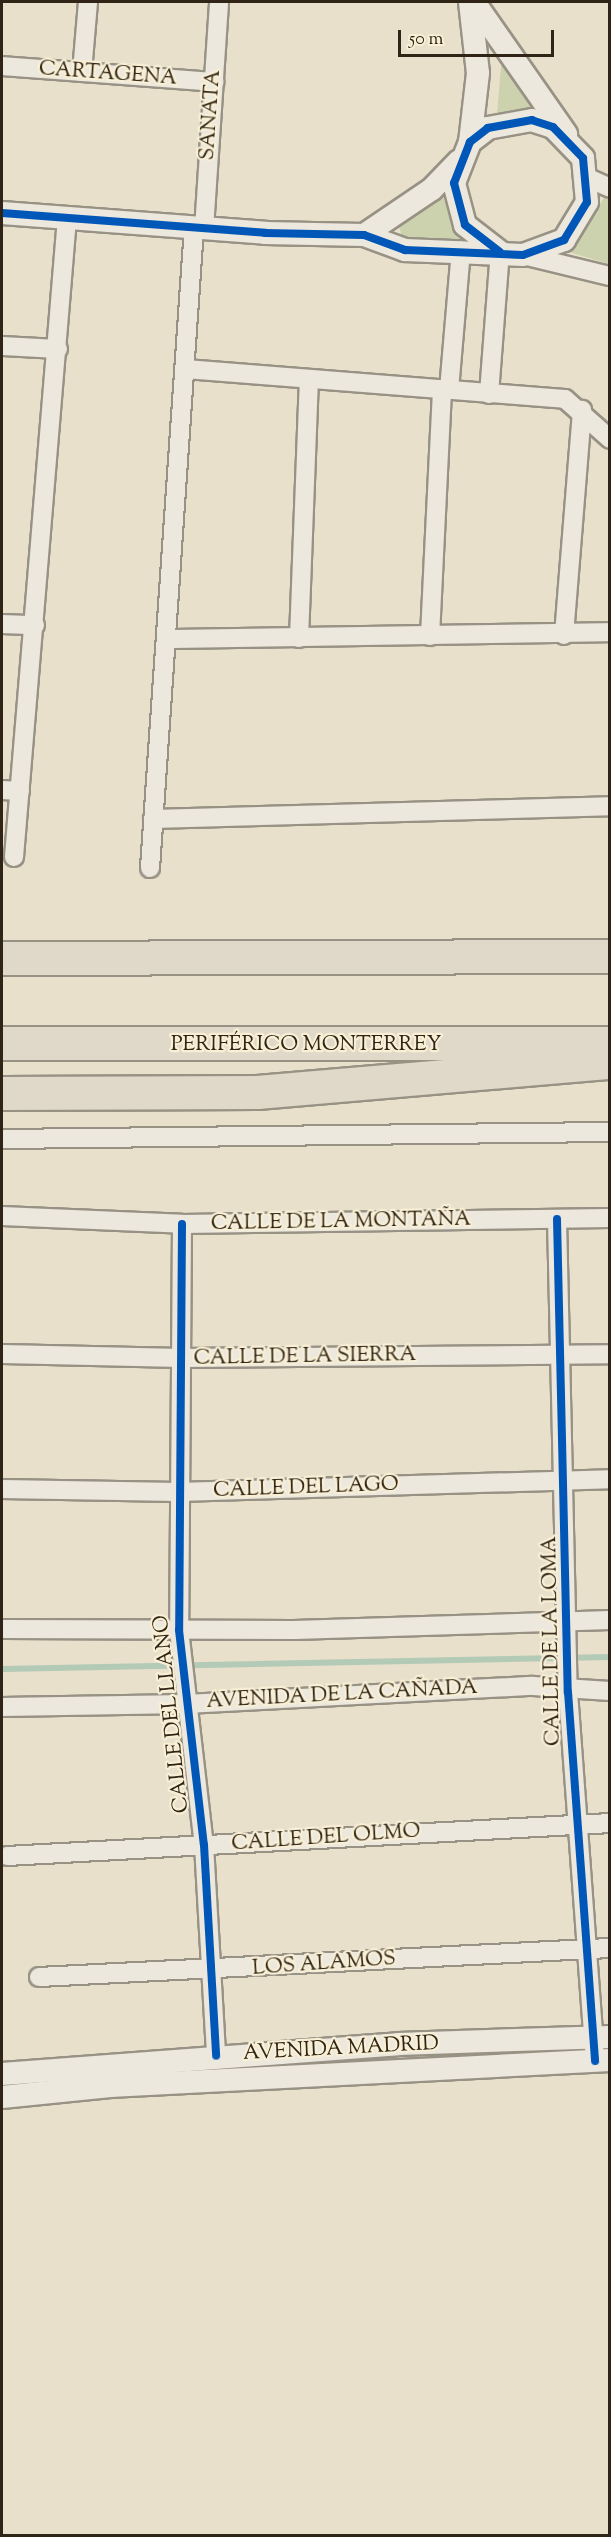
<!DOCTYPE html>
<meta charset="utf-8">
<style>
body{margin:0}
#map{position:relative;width:611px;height:2537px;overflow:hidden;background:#e8e0cb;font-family:"Sorts Mill Goudy",serif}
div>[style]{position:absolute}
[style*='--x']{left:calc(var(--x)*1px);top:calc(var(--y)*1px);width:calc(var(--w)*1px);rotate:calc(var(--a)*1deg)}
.green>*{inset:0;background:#ccd2ae}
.stream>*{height:6px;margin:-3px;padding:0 3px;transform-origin:3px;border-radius:3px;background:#b3cab7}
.roads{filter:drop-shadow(2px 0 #989285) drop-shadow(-2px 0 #989285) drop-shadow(0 2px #989285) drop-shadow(0 -2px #989285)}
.minor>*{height:18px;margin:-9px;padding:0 9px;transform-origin:9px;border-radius:9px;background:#ece8dd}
.tertiary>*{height:22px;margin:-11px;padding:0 11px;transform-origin:11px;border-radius:11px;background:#ece8dd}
.motorway>*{height:33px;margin:-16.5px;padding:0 16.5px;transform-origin:16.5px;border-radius:16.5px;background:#e0d8c8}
.cycleway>*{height:8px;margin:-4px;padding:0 4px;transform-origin:4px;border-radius:4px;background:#0057b8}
span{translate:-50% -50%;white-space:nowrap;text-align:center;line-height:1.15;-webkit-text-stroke:4.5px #f8efd5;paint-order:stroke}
.street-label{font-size:21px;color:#302416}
.frame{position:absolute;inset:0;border:3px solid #302416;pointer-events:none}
.scale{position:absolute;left:398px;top:30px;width:156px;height:27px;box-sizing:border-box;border:3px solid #302416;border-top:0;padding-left:8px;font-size:18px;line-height:21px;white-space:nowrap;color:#302416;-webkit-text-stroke:4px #f8efd5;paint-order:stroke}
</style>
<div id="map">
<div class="green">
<div style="clip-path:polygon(502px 55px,539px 107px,497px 114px)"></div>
<div style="clip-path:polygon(449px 188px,468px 240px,403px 241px,399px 226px)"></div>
<div style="clip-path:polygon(607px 193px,610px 195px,609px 264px,569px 252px)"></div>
</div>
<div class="stream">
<div style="--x:2;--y:1669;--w:608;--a:-1.13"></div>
</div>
<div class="roads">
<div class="minor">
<div style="--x:2;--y:66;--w:213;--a:4.3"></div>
<div style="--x:82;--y:72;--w:70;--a:-85.1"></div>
<div style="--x:588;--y:178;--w:24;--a:24"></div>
<div style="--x:204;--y:229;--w:227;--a:-86.2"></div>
<div style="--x:523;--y:255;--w:89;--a:13.6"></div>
<div style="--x:2;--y:346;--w:56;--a:3.1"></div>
<div style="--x:185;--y:369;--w:381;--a:4.5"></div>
<div style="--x:565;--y:399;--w:60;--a:41.6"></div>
<div style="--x:449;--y:390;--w:140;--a:-85.1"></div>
<div style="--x:489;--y:394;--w:142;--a:-85.6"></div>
<div style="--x:2;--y:624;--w:33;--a:2"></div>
<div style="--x:564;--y:635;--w:226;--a:-85.4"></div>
<div style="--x:430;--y:636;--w:246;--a:-87.2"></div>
<div style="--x:299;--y:638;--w:259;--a:-87.8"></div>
<div style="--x:166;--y:639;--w:444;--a:-0.9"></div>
<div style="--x:2;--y:790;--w:18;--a:3"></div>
<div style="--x:153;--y:819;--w:457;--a:-1.6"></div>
<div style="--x:14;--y:857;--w:641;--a:-85.26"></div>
<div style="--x:150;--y:868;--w:642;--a:-86.07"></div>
<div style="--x:2;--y:1139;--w:608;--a:-0.66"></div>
<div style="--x:2;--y:1216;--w:180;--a:2.5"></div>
<div style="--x:182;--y:1224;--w:428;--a:-0.8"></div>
<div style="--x:557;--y:1219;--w:473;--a:88.7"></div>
<div style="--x:568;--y:1692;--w:370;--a:85.8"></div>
<div style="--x:182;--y:1224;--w:406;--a:90.4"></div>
<div style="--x:179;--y:1630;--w:216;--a:83.4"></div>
<div style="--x:204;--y:1845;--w:211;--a:86.7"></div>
<div style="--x:2;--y:1354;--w:180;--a:1.3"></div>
<div style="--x:182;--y:1358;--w:428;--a:-0.5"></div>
<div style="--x:2;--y:1489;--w:176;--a:1"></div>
<div style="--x:178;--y:1492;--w:432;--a:-1.7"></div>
<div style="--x:2;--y:1629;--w:292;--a:0.2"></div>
<div style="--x:294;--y:1630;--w:316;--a:-1.8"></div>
<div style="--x:2;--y:1707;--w:184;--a:-0.9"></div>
<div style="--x:186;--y:1704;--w:347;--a:-3"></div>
<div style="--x:533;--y:1686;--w:77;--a:3.7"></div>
<div style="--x:7;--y:1856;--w:604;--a:-3.13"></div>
<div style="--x:39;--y:1977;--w:572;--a:-2.91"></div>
</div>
<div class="tertiary">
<div style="--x:470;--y:2;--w:71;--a:83.6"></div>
<div style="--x:478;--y:73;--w:69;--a:96.6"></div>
<div style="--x:474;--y:2;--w:161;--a:55.1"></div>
<div style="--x:2;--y:213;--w:264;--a:4.3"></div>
<div style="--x:265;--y:233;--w:99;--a:1.2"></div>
<div style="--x:364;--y:235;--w:44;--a:20.1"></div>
<div style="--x:405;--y:250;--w:118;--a:2.4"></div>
<div style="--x:523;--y:255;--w:44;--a:-20.1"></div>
<div style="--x:564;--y:240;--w:44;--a:-58.8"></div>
<div style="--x:587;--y:202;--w:44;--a:-95.2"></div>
<div style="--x:583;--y:158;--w:43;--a:-134.1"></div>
<div style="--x:553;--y:127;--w:22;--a:-162"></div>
<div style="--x:532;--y:120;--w:45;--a:169.7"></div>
<div style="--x:488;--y:128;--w:23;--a:142"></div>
<div style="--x:470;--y:142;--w:44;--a:111.3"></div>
<div style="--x:454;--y:183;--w:43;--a:75.3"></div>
<div style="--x:465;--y:225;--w:44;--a:37.6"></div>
<div style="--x:364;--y:235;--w:82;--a:-34.1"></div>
<div style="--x:432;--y:189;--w:39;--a:-46"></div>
<div style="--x:2;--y:2074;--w:397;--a:-4.3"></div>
<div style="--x:398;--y:2044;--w:212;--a:-1.9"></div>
<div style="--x:2;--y:2097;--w:109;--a:-5.8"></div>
<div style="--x:110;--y:2086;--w:501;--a:-2.98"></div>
</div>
<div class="motorway">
<div style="--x:2;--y:958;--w:608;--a:-0.19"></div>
<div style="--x:2;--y:1043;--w:607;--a:0"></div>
<div style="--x:2;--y:1093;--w:255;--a:-0.2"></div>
<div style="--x:257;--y:1092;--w:354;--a:-4.9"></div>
</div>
</div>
<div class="cycleway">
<div style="--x:2;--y:213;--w:264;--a:4.3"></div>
<div style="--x:265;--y:233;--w:99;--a:1.2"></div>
<div style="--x:364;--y:235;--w:44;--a:20.1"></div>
<div style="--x:405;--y:250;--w:118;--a:2.4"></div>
<div style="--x:523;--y:255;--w:44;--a:-20.1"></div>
<div style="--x:564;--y:240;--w:44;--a:-58.8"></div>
<div style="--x:587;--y:202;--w:44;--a:-95.2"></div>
<div style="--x:583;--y:158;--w:43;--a:-134.1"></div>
<div style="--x:553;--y:127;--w:22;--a:-162"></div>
<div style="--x:532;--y:120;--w:45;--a:169.7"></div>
<div style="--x:488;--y:128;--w:23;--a:142"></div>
<div style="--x:470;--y:142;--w:44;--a:111.3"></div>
<div style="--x:454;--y:183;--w:43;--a:75.3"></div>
<div style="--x:465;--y:225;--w:44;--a:37.6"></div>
<div style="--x:557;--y:1219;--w:473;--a:88.7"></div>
<div style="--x:568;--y:1692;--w:370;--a:85.8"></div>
<div style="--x:182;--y:1224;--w:406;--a:90.4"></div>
<div style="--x:179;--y:1630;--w:216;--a:83.4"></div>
<div style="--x:204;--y:1845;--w:211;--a:86.7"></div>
</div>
<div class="street-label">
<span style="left:108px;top:74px;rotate:4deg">CARTAGENA</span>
<span style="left:211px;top:115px;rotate:-86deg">SANATA</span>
<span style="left:306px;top:1045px">PERIFÉRICO MONTERREY</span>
<span style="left:341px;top:1222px;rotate:-1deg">CALLE DE LA MONTAÑA</span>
<span style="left:305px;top:1357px;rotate:-1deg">CALLE DE LA SIERRA</span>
<span style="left:306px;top:1488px;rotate:-2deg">CALLE DEL LAGO</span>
<span style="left:552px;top:1641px;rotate:-91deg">CALLE DE LA LOMA</span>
<span style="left:342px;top:1695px;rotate:-3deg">AVENIDA DE LA CAÑADA</span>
<span style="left:172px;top:1714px;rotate:-96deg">CALLE DEL LLANO</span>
<span style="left:326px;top:1838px;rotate:-4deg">CALLE DEL OLMO</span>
<span style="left:324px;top:1964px;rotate:-4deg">LOS ALAMOS</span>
<span style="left:341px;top:2049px;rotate:-3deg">AVENIDA MADRID</span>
</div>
<div class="frame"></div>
<div class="scale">50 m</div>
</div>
